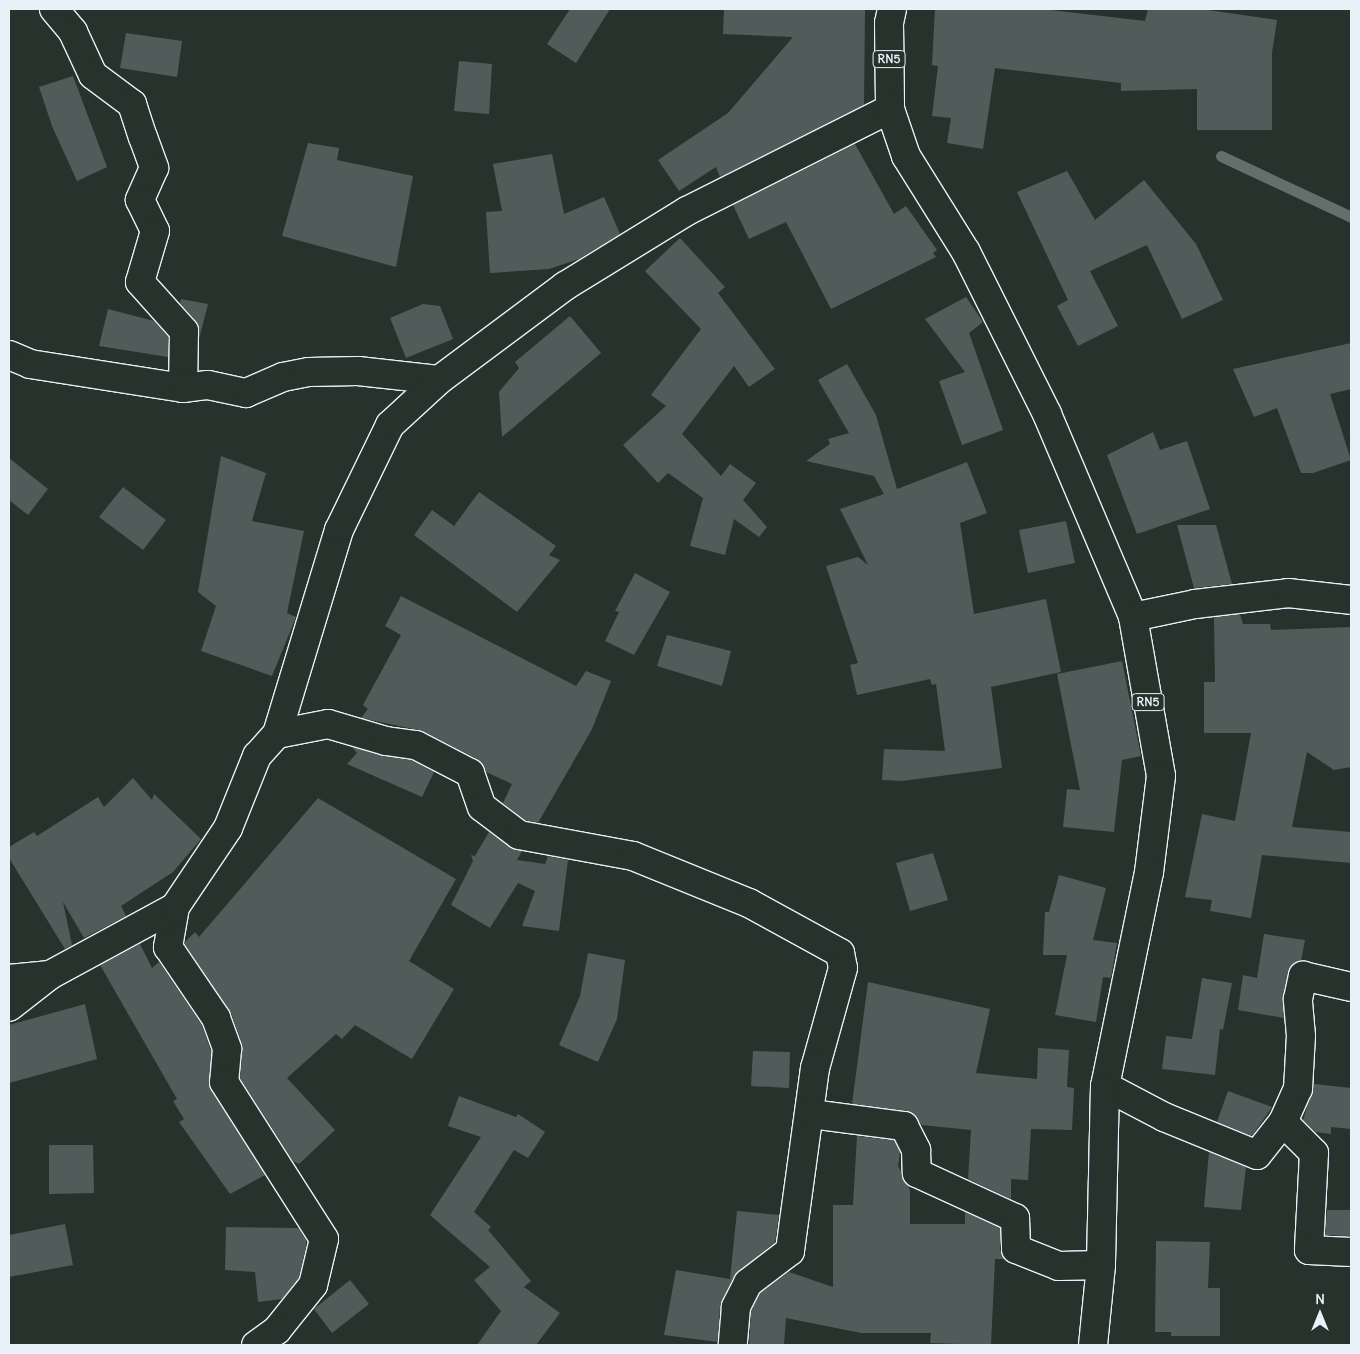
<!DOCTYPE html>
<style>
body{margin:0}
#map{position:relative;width:1360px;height:1354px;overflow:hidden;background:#26332d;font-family:Delius,sans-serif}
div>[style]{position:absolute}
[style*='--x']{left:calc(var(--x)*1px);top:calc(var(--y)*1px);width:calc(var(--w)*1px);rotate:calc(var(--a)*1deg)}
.stream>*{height:11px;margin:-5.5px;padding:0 5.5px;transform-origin:5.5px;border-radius:5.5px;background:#636f6d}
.building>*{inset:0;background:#505c59}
.roads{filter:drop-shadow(1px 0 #e8f1f8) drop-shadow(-1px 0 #e8f1f8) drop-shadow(0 1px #e8f1f8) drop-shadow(0 -1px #e8f1f8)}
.minor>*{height:28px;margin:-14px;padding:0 14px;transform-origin:14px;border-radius:14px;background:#26332d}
.trunk>*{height:28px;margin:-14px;padding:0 14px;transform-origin:14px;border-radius:14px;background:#26332d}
span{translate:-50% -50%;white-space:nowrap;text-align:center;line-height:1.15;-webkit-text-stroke:5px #26332d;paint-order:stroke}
.shield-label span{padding:1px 4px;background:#26332d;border:1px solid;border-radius:4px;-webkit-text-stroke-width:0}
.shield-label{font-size:12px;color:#e8f1f8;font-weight:700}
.frame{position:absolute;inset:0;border:10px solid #e8f1f8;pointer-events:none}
.north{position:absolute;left:1295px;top:1289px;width:50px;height:50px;-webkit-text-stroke:4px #26332d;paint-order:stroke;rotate:0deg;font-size:14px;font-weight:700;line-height:20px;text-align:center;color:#e8f1f8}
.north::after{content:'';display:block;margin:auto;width:18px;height:22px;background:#e8f1f8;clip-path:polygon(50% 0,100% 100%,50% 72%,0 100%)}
</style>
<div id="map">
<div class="stream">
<div style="--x:1221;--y:156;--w:144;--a:25.1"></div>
</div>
<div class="building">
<div style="clip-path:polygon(570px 9px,610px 9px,576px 63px,547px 44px)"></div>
<div style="clip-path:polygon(724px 9px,865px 9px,864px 105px,720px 177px,716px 167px,679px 191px,658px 160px,728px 113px,793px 37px,723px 34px)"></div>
<div style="clip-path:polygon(935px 9px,1042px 9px,1145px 21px,1148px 9px,1201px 9px,1277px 20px,1272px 53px,1272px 130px,1197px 130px,1197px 89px,1121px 91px,1121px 83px,995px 68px,983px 149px,947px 143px,951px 118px,932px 116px,938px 66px,932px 65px)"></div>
<div style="clip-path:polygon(126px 33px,182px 41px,177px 77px,120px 68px)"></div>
<div style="clip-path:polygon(459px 61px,492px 64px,489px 114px,454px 111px)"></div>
<div style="clip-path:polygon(73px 76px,107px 167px,77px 181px,52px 126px,39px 87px)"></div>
<div style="clip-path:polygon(308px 143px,339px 148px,337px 160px,413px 176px,396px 267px,282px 236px)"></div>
<div style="clip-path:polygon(855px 144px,894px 214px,906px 206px,937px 250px,933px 253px,936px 257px,831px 309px,786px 222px,749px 239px,733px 205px)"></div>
<div style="clip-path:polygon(552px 154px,564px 214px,604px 197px,620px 234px,579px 259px,549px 269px,490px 273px,486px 212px,502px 211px,493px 164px)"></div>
<div style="clip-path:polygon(1067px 171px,1095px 220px,1144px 180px,1196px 244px,1223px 300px,1182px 319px,1147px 245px,1090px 271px,1118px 326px,1078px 346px,1057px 306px,1068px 300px,1017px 192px)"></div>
<div style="clip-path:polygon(680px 238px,725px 287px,718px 293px,775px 369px,749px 387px,734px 366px,682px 434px,721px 476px,730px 464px,756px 483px,743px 500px,767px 527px,759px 537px,734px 519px,725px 555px,690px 546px,703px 498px,668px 473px,658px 483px,623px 445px,666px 406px,651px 395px,701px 329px,645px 271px)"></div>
<div style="clip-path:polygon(966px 297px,983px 322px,969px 333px,1003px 430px,962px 445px,939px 381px,965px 372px,925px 319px)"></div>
<div style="clip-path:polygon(181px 299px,208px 304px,199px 339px,196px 321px,180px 303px)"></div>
<div style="clip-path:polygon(423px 304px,440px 306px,453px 339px,406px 358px,390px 318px)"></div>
<div style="clip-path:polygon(108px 309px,154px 321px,168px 337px,168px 357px,99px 346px)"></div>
<div style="clip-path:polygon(570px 316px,601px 353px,502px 437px,499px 392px,519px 368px,515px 362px)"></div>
<div style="clip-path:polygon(1351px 343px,1351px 389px,1330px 394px,1351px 460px,1313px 473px,1301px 473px,1277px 408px,1254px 417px,1233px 369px)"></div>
<div style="clip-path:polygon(847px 364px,876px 415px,897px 489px,967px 462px,987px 513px,960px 523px,974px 614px,1046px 599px,1061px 672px,991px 687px,1002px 768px,902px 781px,882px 780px,884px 749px,945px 751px,936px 684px,932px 685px,930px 679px,857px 695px,850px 665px,858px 663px,826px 566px,858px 557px,868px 565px,840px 509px,884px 494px,874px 476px,806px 461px,830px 444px,828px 439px,849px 433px,818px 380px)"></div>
<div style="clip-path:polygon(1153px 432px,1160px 450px,1187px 441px,1210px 509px,1137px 534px,1107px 455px)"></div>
<div style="clip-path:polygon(221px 456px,266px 473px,252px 521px,304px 531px,287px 613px,296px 617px,272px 676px,201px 651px,216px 606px,198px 592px)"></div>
<div style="clip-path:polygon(9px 458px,48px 489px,28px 515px,9px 500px)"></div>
<div style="clip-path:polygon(123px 487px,166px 520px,143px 550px,99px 517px)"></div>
<div style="clip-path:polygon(479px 492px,556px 546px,549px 555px,560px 560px,517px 612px,414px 535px,432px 510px,454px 526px)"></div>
<div style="clip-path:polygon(1066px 521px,1075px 563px,1028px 573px,1019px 530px)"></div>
<div style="clip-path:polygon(1177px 525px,1216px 525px,1232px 584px,1194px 588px)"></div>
<div style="clip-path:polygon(635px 573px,670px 592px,634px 655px,605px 641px,619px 612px,615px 611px)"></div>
<div style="clip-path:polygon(401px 596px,576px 686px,586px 671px,611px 681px,592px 729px,538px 823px,525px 820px,503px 803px,512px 784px,486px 772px,477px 759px,423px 731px,361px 718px,368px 709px,363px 705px,401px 635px,385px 626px)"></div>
<div style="clip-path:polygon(1240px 614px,1243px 624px,1270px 624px,1271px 630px,1351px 627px,1351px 767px,1334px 770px,1307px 752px,1292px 827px,1351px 832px,1351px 863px,1262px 855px,1251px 918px,1210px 911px,1212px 900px,1185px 897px,1202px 814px,1235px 821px,1251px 733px,1204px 733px,1204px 682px,1215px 682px,1214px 617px)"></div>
<div style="clip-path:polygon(667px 635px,731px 651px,722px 686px,657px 666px)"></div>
<div style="clip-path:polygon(1122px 661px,1141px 756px,1122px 760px,1114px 832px,1063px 827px,1067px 789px,1080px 790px,1057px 674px)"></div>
<div style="clip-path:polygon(352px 747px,411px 760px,434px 772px,422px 797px,347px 764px,357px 753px)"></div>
<div style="clip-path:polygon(133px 778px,152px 800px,154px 794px,201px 839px,173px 872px,121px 906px,126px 916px,84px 938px,63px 902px,72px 945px,65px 949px,9px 858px,9px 847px,34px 832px,37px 836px,98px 797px,104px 807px)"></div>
<div style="clip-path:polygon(318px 798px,456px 879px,409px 961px,454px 989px,412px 1059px,355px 1025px,342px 1039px,336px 1034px,287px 1078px,335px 1130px,299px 1164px,293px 1161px,240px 1078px,242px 1044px,231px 1013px,184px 943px,195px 932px,199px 937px)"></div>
<div style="clip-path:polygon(489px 832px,510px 847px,522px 851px,517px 860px,545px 864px,548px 856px,568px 860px,559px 931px,522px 926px,535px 891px,518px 883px,490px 928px,451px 905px,473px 861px,471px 855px,475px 856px)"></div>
<div style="clip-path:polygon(933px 853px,948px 900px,910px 911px,896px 863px)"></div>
<div style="clip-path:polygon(1059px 875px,1106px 888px,1093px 940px,1117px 943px,1111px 978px,1103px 977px,1096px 1022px,1055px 1015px,1067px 955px,1043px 955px,1045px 912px,1049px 912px)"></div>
<div style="clip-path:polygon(1264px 934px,1305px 940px,1301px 961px,1292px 965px,1288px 973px,1283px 996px,1284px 1018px,1238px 1010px,1243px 975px,1257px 978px)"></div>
<div style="clip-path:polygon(140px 944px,152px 968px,159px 962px,202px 1025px,211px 1051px,211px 1090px,265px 1175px,230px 1194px,179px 1122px,184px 1119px,173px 1101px,177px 1099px,100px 965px)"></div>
<div style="clip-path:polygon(588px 953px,625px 960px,617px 1019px,598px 1062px,559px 1045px,580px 996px)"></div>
<div style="clip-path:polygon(1202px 978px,1232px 983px,1223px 1030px,1220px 1029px,1215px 1075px,1162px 1069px,1166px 1036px,1192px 1039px)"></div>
<div style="clip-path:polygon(868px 982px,990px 1009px,976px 1073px,1037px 1079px,1038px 1048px,1069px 1050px,1067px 1087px,1074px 1088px,1072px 1130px,1031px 1129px,1028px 1180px,1011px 1179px,1011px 1199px,968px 1179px,971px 1130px,921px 1125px,913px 1114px,906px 1111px,852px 1104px)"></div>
<div style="clip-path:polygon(85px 1004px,97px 1059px,9px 1083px,9px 1025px)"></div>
<div style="clip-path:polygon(753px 1051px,790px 1052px,789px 1088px,751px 1086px)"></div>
<div style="clip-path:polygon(1314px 1084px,1351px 1088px,1351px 1129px,1331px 1127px,1331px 1134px,1316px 1132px,1303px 1120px)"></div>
<div style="clip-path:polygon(1228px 1091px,1272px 1107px,1252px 1136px,1217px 1122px)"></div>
<div style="clip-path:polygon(459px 1096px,516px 1117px,518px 1114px,545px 1132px,528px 1158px,514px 1150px,474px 1212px,491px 1227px,488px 1230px,531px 1281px,524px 1287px,560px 1313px,536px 1345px,477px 1345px,501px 1311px,474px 1280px,490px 1267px,430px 1215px,481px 1137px,448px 1126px)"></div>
<div style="clip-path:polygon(857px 1136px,894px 1140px,900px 1152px,898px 1166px,910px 1190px,910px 1224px,965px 1224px,965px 1212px,1000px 1228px,1000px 1250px,1005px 1259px,995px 1259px,991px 1345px,930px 1343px,931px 1333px,861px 1333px,786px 1318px,784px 1345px,749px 1345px,751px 1311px,760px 1293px,789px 1272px,833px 1287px,833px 1205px,853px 1205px)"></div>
<div style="clip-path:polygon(49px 1145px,93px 1145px,94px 1193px,49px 1194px)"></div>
<div style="clip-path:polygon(1209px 1152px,1246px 1167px,1241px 1210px,1204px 1207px)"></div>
<div style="clip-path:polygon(1327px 1210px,1351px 1210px,1351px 1236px,1325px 1235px)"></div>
<div style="clip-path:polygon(737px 1211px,779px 1215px,775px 1242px,734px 1276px,720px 1305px,718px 1342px,664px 1335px,676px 1270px,730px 1279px)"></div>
<div style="clip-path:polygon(65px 1224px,73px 1265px,9px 1277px,9px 1235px)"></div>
<div style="clip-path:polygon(226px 1227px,298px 1228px,306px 1240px,306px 1247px,299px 1278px,282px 1299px,258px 1302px,255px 1272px,225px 1270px)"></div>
<div style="clip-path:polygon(1156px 1241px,1210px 1242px,1208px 1288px,1220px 1288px,1220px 1336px,1171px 1336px,1171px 1332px,1155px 1332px)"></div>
<div style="clip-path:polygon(350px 1280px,369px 1304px,332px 1333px,314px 1309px)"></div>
</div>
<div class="roads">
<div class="minor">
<div style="--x:54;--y:9;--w:30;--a:50"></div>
<div style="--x:73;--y:32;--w:47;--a:65.1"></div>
<div style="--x:93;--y:75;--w:49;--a:36.6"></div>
<div style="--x:132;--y:104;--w:35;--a:72"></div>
<div style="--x:143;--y:137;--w:33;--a:70"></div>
<div style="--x:154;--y:168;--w:35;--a:114"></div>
<div style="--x:140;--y:200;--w:34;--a:64"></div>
<div style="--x:155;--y:231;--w:53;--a:106.4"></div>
<div style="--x:140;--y:282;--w:66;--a:48.1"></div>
<div style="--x:184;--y:331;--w:57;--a:91"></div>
<div style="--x:9;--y:355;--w:23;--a:23"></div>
<div style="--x:30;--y:364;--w:155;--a:8.9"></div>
<div style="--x:183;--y:388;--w:25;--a:-7"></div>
<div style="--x:208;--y:385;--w:39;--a:12"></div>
<div style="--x:246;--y:393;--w:40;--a:-23.4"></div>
<div style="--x:283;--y:377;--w:26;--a:-11"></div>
<div style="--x:309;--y:372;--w:49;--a:-1.2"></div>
<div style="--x:358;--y:371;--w:81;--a:6.3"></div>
<div style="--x:1133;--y:617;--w:63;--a:-11.8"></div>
<div style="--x:1195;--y:604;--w:94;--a:-6.7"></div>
<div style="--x:1288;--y:593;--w:63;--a:6.3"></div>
<div style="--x:277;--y:734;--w:52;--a:-11.1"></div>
<div style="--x:328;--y:724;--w:60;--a:16.3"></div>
<div style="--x:386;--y:741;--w:30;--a:8"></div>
<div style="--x:416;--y:745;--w:61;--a:27.4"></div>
<div style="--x:470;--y:773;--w:36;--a:71"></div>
<div style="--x:482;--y:807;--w:46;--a:37.1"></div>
<div style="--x:519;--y:835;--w:116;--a:10.4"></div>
<div style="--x:633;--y:856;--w:125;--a:22.1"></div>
<div style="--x:749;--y:903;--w:104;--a:28.8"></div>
<div style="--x:840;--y:953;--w:15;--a:79"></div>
<div style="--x:843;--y:968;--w:104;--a:105.6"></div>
<div style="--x:815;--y:1068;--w:185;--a:97.8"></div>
<div style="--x:790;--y:1251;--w:53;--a:142.7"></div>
<div style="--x:748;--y:1283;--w:27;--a:117"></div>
<div style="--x:736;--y:1307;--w:38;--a:95"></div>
<div style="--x:175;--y:907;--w:41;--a:99.9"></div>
<div style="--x:168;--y:947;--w:86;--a:55.9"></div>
<div style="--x:216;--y:1018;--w:33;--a:70"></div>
<div style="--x:227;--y:1049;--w:33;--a:95"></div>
<div style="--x:224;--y:1082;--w:186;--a:57.5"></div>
<div style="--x:324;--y:1239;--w:47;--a:103.4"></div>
<div style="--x:313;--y:1285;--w:58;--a:128.7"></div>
<div style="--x:277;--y:1330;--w:26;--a:144"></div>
<div style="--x:9;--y:979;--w:41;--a:-5.6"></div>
<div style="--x:50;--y:975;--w:142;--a:-28.5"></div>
<div style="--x:175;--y:907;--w:95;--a:-56.1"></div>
<div style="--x:228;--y:828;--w:78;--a:-68.1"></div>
<div style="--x:257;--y:756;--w:30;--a:-48"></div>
<div style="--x:277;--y:734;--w:213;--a:-73.1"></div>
<div style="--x:339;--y:530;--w:117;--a:-64.1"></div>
<div style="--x:390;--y:425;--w:67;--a:-42.6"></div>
<div style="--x:439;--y:380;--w:157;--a:-36.7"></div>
<div style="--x:565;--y:286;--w:143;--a:-31.6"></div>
<div style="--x:687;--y:211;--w:227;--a:-26.7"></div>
<div style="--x:9;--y:1007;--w:52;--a:-38"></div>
<div style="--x:1105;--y:1086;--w:67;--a:27.7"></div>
<div style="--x:1164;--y:1117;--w:100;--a:22.2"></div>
<div style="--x:1257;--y:1155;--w:42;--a:-51.8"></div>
<div style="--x:1283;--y:1122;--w:36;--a:-66"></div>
<div style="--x:1298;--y:1089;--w:53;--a:-86.8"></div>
<div style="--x:1301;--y:1036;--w:37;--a:-95"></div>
<div style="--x:1298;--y:999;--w:24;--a:-78"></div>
<div style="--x:1303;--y:976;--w:49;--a:12.9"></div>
<div style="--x:811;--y:1114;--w:94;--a:7.4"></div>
<div style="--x:904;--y:1126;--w:27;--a:63"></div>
<div style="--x:916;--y:1150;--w:23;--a:88"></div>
<div style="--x:917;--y:1173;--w:108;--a:24.7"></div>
<div style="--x:1015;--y:1218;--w:31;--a:88"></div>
<div style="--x:1016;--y:1249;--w:46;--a:21.6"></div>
<div style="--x:1059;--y:1266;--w:42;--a:-1.4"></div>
<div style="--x:1283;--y:1122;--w:44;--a:45"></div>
<div style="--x:1314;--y:1153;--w:97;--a:93"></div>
<div style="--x:1309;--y:1250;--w:42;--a:2.7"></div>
</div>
<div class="trunk">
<div style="--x:892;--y:9;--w:14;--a:102"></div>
<div style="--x:889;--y:23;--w:86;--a:89.3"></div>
<div style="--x:890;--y:109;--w:50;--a:71.2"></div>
<div style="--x:906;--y:156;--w:113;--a:58"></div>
<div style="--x:966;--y:252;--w:181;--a:63.4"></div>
<div style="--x:1047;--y:414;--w:220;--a:67"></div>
<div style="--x:1133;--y:617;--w:161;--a:80"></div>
<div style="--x:1161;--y:776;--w:97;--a:97.1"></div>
<div style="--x:1149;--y:872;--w:218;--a:101.6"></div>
<div style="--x:1105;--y:1086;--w:179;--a:91.3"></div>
<div style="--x:1101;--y:1265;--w:80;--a:95.7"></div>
</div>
</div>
<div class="shield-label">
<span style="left:889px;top:59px">RN5</span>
<span style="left:1148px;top:702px">RN5</span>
</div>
<div class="frame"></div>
<div class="north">N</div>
</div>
